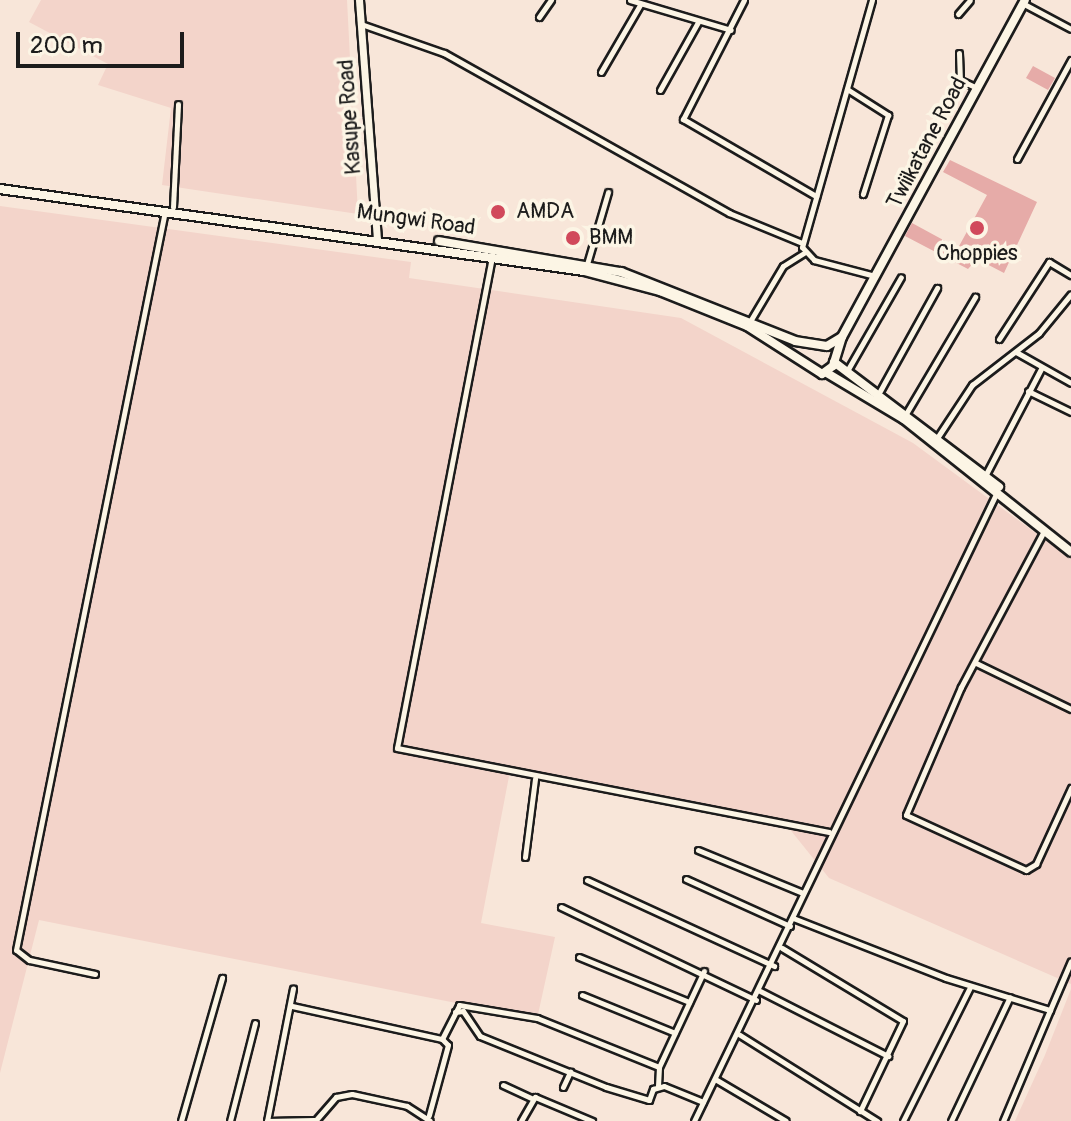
<!DOCTYPE html>
<style>
body{margin:0}
#map{position:relative;width:1071px;height:1121px;overflow:hidden;background:#f8e6d9;font-family:Pangolin,sans-serif}
div>[style]{position:absolute}
[style*='--x']{left:calc(var(--x)*1px);top:calc(var(--y)*1px);width:calc(var(--w)*1px);rotate:calc(var(--a)*1deg)}
.built>*{inset:0;background:#f3d4ca}
.building>*{inset:0;background:#e6aba8}
.roads{filter:drop-shadow(2px 0 #1c1c1c) drop-shadow(-2px 0 #1c1c1c) drop-shadow(0 2px #1c1c1c) drop-shadow(0 -2px #1c1c1c)}
.minor>*{height:5px;margin:-2.5px;padding:0 2.5px;transform-origin:2.5px;border-radius:2.5px;background:#fcf5e5}
.tertiary>*{height:7px;margin:-3.5px;padding:0 3.5px;transform-origin:3.5px;border-radius:3.5px;background:#fcf5e5}
.secondary>*{height:8px;margin:-4px;padding:0 4px;transform-origin:4px;border-radius:4px;background:#fcf5e5}
.dots>*{width:22px;height:22px;translate:-50% -50%;box-sizing:border-box;border:4px solid #fcf5e5;border-radius:50%}
span{translate:-50% -50%;white-space:nowrap;text-align:center;line-height:1.15;-webkit-text-stroke:7px #fcf5e5;paint-order:stroke}
.street-label{font-size:22px;color:#1c1c1c}
.poi-label{font-size:22px;color:#1c1c1c}
.left{translate:0 -50%;text-align:left}
.scale{position:absolute;left:16px;top:32px;width:168px;height:36px;box-sizing:border-box;border:4px solid #1c1c1c;border-top:0;padding-left:10px;font-size:24px;line-height:28px;white-space:nowrap;color:#1c1c1c;-webkit-text-stroke:6px #fcf5e5;paint-order:stroke}
</style>
<div id="map">
<div class="built">
<div style="clip-path:polygon(41px 0,347px 0,358px 214px,162px 185px,171px 108px,98px 85px,108px 64px,29px 22px)"></div>
<div style="clip-path:polygon(0 206px,411px 262px,409px 278px,681px 318px,913px 443px,1071px 559px,1071px 984px,829px 878px,784px 822px,510px 771px,481px 923px,555px 937px,537px 1019px,39px 920px,0 1073px)"></div>
<div style="clip-path:polygon(1071px 989px,1071px 1121px,1015px 1121px,1045px 1055px)"></div>
</div>
<div class="building">
<div style="clip-path:polygon(1033px 66px,1055px 78px,1048px 90px,1026px 78px)"></div>
<div style="clip-path:polygon(950px 160px,1037px 202px,1004px 273px,977px 259px,968px 269px,905px 236px,912px 223px,958px 248px,987px 195px,943px 172px)"></div>
</div>
<div class="roads">
<div class="minor">
<div style="--x:630;--y:0;--w:105;--a:16.5"></div>
<div style="--x:744;--y:0;--w:134;--a:117.1"></div>
<div style="--x:683;--y:119;--w:154;--a:30.1"></div>
<div style="--x:872;--y:0;--w:257;--a:105.8"></div>
<div style="--x:802;--y:247;--w:18;--a:47"></div>
<div style="--x:814;--y:260;--w:63;--a:14.7"></div>
<div style="--x:1024;--y:4;--w:53;--a:28"></div>
<div style="--x:958;--y:14;--w:18;--a:-49"></div>
<div style="--x:539;--y:17;--w:21;--a:-55"></div>
<div style="--x:361;--y:24;--w:88;--a:19.3"></div>
<div style="--x:444;--y:53;--w:327;--a:29.3"></div>
<div style="--x:729;--y:213;--w:79;--a:22.3"></div>
<div style="--x:959;--y:53;--w:27;--a:88"></div>
<div style="--x:960;--y:80;--w:19;--a:25"></div>
<div style="--x:601;--y:72;--w:78;--a:-59.8"></div>
<div style="--x:847;--y:89;--w:49;--a:32.4"></div>
<div style="--x:888;--y:115;--w:83;--a:107.6"></div>
<div style="--x:660;--y:90;--w:78;--a:-60.8"></div>
<div style="--x:1017;--y:159;--w:113;--a:-61.4"></div>
<div style="--x:173;--y:207;--w:103;--a:-87.2"></div>
<div style="--x:492;--y:257;--w:500;--a:100.95"></div>
<div style="--x:397;--y:748;--w:440;--a:11"></div>
<div style="--x:587;--y:264;--w:75;--a:-73.7"></div>
<div style="--x:749;--y:323;--w:66;--a:-59.2"></div>
<div style="--x:783;--y:266;--w:25;--a:-32"></div>
<div style="--x:999;--y:339;--w:92;--a:-57"></div>
<div style="--x:1049;--y:262;--w:26;--a:31"></div>
<div style="--x:1016;--y:352;--w:63;--a:29.4"></div>
<div style="--x:847;--y:371;--w:108;--a:-60.1"></div>
<div style="--x:880;--y:391;--w:118;--a:-61"></div>
<div style="--x:1028;--y:391;--w:48;--a:26"></div>
<div style="--x:907;--y:412;--w:134;--a:-59.4"></div>
<div style="--x:937;--y:438;--w:64;--a:-56.6"></div>
<div style="--x:972;--y:385;--w:85;--a:-37.8"></div>
<div style="--x:1039;--y:333;--w:50;--a:-50.6"></div>
<div style="--x:985;--y:476;--w:121;--a:-62.4"></div>
<div style="--x:1044;--y:531;--w:177;--a:118"></div>
<div style="--x:961;--y:687;--w:139;--a:113.3"></div>
<div style="--x:906;--y:815;--w:132;--a:24.6"></div>
<div style="--x:1026;--y:870;--w:12;--a:-31"></div>
<div style="--x:1036;--y:864;--w:84;--a:-65.3"></div>
<div style="--x:976;--y:663;--w:106;--a:25.8"></div>
<div style="--x:698;--y:850;--w:113;--a:22.3"></div>
<div style="--x:525;--y:857;--w:79;--a:-82.7"></div>
<div style="--x:686;--y:879;--w:114;--a:24.3"></div>
<div style="--x:587;--y:880;--w:206;--a:24.7"></div>
<div style="--x:561;--y:907;--w:216;--a:25.5"></div>
<div style="--x:793;--y:918;--w:164;--a:21.4"></div>
<div style="--x:946;--y:978;--w:109;--a:17.1"></div>
<div style="--x:1050;--y:1010;--w:121;--a:112.9"></div>
<div style="--x:782;--y:948;--w:141;--a:31.1"></div>
<div style="--x:903;--y:1021;--w:100;--a:115.5"></div>
<div style="--x:579;--y:957;--w:119;--a:22.2"></div>
<div style="--x:95;--y:974;--w:67;--a:-168"></div>
<div style="--x:29;--y:960;--w:16;--a:-142"></div>
<div style="--x:16;--y:950;--w:754;--a:-78.6"></div>
<div style="--x:760;--y:991;--w:144;--a:26.9"></div>
<div style="--x:582;--y:995;--w:100;--a:22.2"></div>
<div style="--x:292;--y:1006;--w:154;--a:12.4"></div>
<div style="--x:442;--y:1039;--w:8;--a:45"></div>
<div style="--x:448;--y:1045;--w:73;--a:105.2"></div>
<div style="--x:1050;--y:1010;--w:53;--a:-66.8"></div>
<div style="--x:455;--y:1012;--w:8;--a:-7"></div>
<div style="--x:463;--y:1011;--w:30;--a:56"></div>
<div style="--x:480;--y:1036;--w:136;--a:22"></div>
<div style="--x:606;--y:1087;--w:45;--a:16.8"></div>
<div style="--x:649;--y:1100;--w:12;--a:-70"></div>
<div style="--x:653;--y:1089;--w:11;--a:-15"></div>
<div style="--x:664;--y:1086;--w:42;--a:22.3"></div>
<div style="--x:740;--y:1035;--w:162;--a:32.1"></div>
<div style="--x:442;--y:1039;--w:38;--a:-63"></div>
<div style="--x:459;--y:1005;--w:79;--a:9.5"></div>
<div style="--x:537;--y:1018;--w:131;--a:21.9"></div>
<div style="--x:715;--y:1079;--w:82;--a:30.6"></div>
<div style="--x:503;--y:1085;--w:31;--a:25"></div>
<div style="--x:658;--y:1086;--w:19;--a:-87"></div>
<div style="--x:659;--y:1067;--w:106;--a:-64.9"></div>
<div style="--x:563;--y:1087;--w:17;--a:-65"></div>
<div style="--x:181;--y:1121;--w:149;--a:-74"></div>
<div style="--x:230;--y:1121;--w:101;--a:-75.7"></div>
<div style="--x:267;--y:1121;--w:135;--a:-78.9"></div>
<div style="--x:267;--y:1121;--w:47;--a:-1.2"></div>
<div style="--x:315;--y:1121;--w:32;--a:-49"></div>
<div style="--x:336;--y:1097;--w:16;--a:-11"></div>
<div style="--x:352;--y:1094;--w:56;--a:12.3"></div>
<div style="--x:407;--y:1106;--w:27;--a:33"></div>
<div style="--x:521;--y:1121;--w:28;--a:-60"></div>
<div style="--x:535;--y:1097;--w:62;--a:22.8"></div>
<div style="--x:694;--y:1121;--w:698;--a:-64.28"></div>
<div style="--x:903;--y:1121;--w:150;--a:-63.4"></div>
<div style="--x:951;--y:1121;--w:137;--a:-64.6"></div>
</div>
<div class="tertiary">
<div style="--x:359;--y:0;--w:238;--a:85.7"></div>
</div>
<div class="secondary">
<div style="--x:0;--y:189;--w:590;--a:7.99"></div>
<div style="--x:584;--y:271;--w:79;--a:14.7"></div>
<div style="--x:660;--y:291;--w:94;--a:21.9"></div>
<div style="--x:747;--y:326;--w:89;--a:32.6"></div>
<div style="--x:822;--y:374;--w:14;--a:-36"></div>
<div style="--x:833;--y:366;--w:30;--a:-73"></div>
<div style="--x:842;--y:337;--w:383;--a:-61.5"></div>
<div style="--x:439;--y:241;--w:185;--a:9.7"></div>
<div style="--x:621;--y:272;--w:187;--a:21.6"></div>
<div style="--x:795;--y:341;--w:32;--a:9"></div>
<div style="--x:827;--y:346;--w:17;--a:-31"></div>
<div style="--x:834;--y:362;--w:207;--a:37.1"></div>
<div style="--x:827;--y:373;--w:90;--a:30.9"></div>
<div style="--x:904;--y:419;--w:213;--a:38.5"></div>
</div>
</div>
<div class="dots">
<div style="left:498px;top:212px;background:#d1495b"></div>
<div style="left:977px;top:228px;background:#d1495b"></div>
<div style="left:573px;top:238px;background:#d1495b"></div>
</div>
<div class="street-label">
<span style="left:350px;top:117px;rotate:-94deg">Kasupe Road</span>
<span style="left:927px;top:143px;rotate:-62deg">Twiikatane Road</span>
<span style="left:416px;top:220px;rotate:8deg">Mungwi Road</span>
</div>
<div class="poi-label">
<span class="left" style="left:516px;top:212px">AMDA</span>
<span class="left" style="left:589px;top:238px">BMM</span>
<span style="left:977px;top:254px">Choppies</span>
</div>
<div class="scale">200 m</div>
</div>
